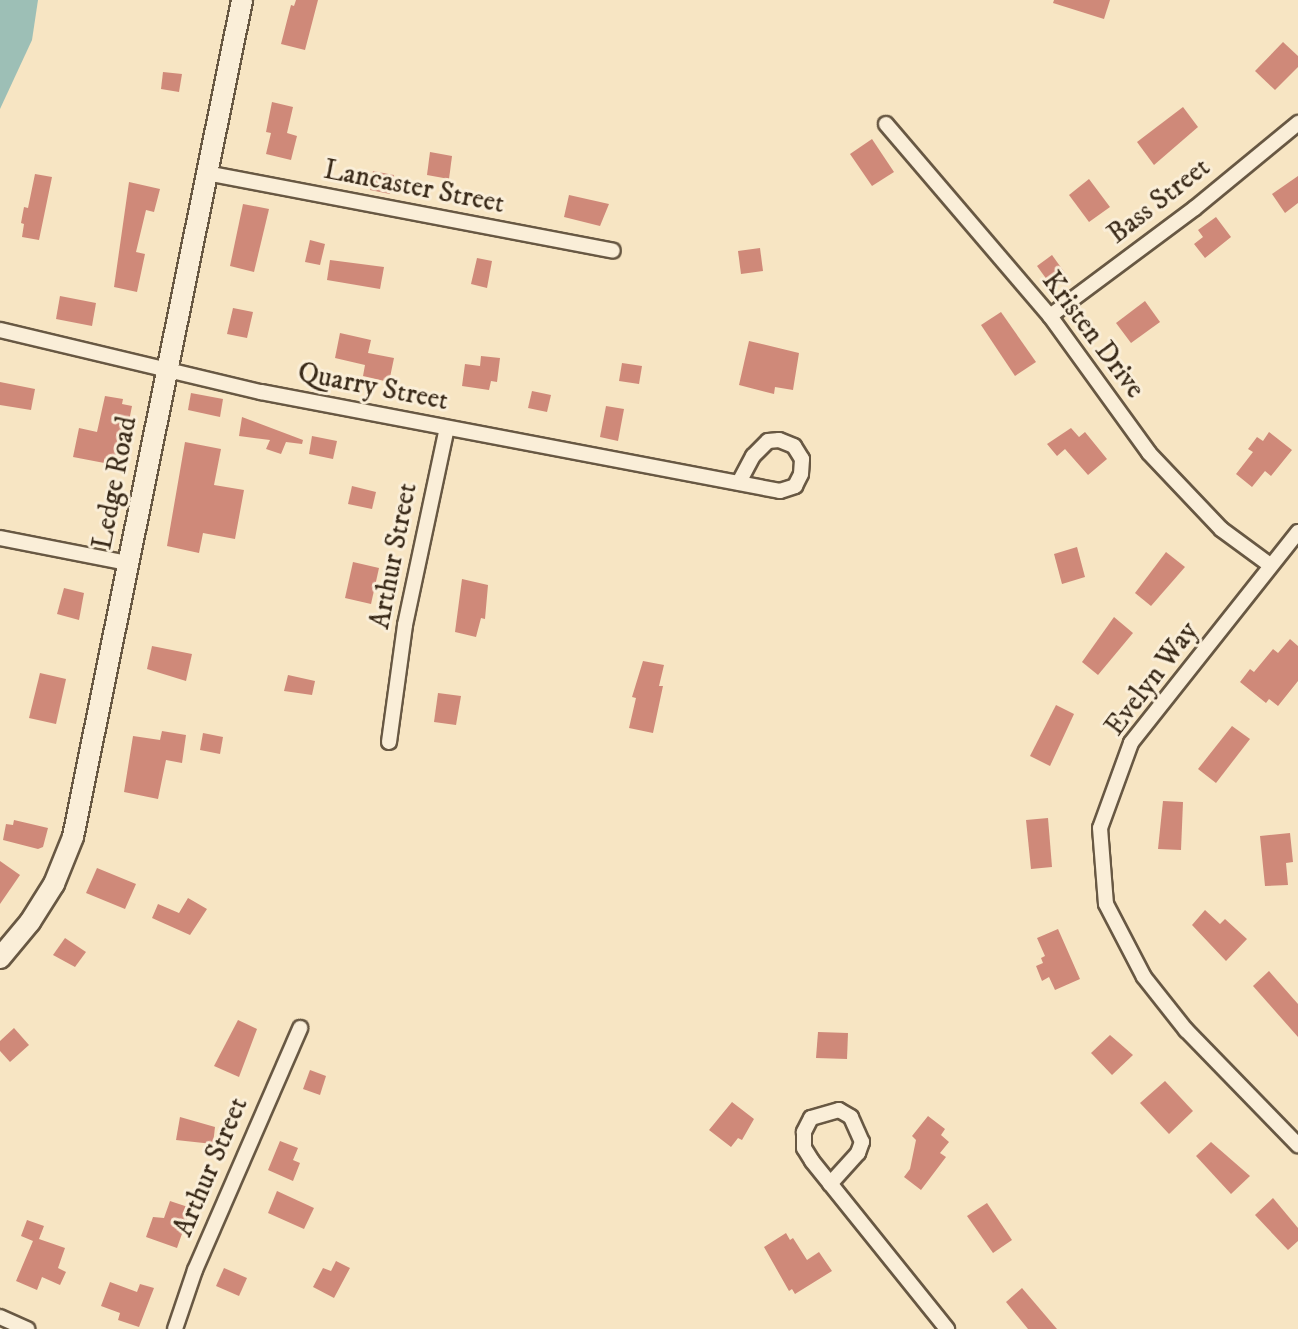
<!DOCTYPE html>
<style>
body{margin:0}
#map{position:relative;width:1298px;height:1329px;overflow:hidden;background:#f7e5c3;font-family:"IM FELL DW Pica",serif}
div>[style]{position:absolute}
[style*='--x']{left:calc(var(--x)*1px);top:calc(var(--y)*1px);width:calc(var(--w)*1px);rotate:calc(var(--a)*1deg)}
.water>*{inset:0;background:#9dbfb6}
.building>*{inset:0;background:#cf8979}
.roads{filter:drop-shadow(2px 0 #685843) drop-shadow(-2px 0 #685843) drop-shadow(0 2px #685843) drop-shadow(0 -2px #685843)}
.street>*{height:14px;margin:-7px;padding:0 7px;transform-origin:7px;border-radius:7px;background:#faeed8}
.secondary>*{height:20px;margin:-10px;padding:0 10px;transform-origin:10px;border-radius:10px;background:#faeed8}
span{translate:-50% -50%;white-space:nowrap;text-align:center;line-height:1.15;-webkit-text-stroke:6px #faeed8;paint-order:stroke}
.street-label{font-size:28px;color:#392918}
</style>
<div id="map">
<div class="water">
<div style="clip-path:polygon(0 0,38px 0,32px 40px,0 109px)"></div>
</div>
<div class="building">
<div style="clip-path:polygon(296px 0,318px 0,305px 50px,281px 44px,291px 5px,294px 6px)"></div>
<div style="clip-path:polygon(1054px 0,1110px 0,1104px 19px,1053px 3px)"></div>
<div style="clip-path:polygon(1283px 42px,1298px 56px,1298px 67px,1275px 90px,1255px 71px)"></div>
<div style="clip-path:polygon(163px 72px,182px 74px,179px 92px,161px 89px)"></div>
<div style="clip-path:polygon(272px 102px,293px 107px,287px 133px,297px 136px,291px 160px,266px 154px,271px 133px,266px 132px)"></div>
<div style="clip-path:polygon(1183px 107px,1198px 127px,1154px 165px,1137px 142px)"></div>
<div style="clip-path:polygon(872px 139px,894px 172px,872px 186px,850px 154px)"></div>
<div style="clip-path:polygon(430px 152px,452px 156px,449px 179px,427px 175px)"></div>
<div style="clip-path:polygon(373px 171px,394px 175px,390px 194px,370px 190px)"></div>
<div style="clip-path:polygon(35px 174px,52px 177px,39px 240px,22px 237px,24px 224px,21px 223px,24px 207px,28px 208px)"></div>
<div style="clip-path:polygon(1298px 176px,1298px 203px,1285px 213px,1272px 194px)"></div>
<div style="clip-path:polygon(1089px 179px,1110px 207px,1089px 222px,1069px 195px)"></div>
<div style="clip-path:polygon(129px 182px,160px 189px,154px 212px,146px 210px,136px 252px,145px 254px,137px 292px,114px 287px)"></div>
<div style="clip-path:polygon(569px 195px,609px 204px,600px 226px,564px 217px)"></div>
<div style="clip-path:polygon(243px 204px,269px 209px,254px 272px,230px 266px)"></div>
<div style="clip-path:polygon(1216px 217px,1231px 237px,1205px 258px,1194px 244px,1203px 237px,1198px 230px)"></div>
<div style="clip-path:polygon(310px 240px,325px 244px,320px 265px,305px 262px)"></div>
<div style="clip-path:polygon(760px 248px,763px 271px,741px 274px,738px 251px)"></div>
<div style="clip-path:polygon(1052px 255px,1065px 273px,1050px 284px,1037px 266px)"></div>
<div style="clip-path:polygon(477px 258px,492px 261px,487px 288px,471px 284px)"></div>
<div style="clip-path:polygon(330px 260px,384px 267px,380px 289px,327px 280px)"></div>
<div style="clip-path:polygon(60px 296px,96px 303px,92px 326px,56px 319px)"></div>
<div style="clip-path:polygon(1145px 301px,1160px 322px,1131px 343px,1116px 323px)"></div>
<div style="clip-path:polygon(233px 308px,253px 312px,247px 338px,227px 334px)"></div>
<div style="clip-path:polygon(1001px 312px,1036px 362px,1015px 376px,981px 325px)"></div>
<div style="clip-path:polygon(340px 333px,371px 340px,368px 353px,394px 358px,389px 382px,363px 376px,365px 365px,335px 358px)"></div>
<div style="clip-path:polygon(749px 341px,799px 353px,793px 390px,775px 387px,774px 394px,739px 385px)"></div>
<div style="clip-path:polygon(481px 356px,500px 358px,497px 382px,491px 381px,489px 390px,462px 386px,465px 364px,480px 366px)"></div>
<div style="clip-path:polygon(622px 363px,642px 366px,639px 384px,619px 381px)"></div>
<div style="clip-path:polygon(0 382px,35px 389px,31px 410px,0 405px)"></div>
<div style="clip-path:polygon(532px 391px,551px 395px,547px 412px,528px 408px)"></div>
<div style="clip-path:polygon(191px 393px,223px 399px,220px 417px,188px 410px)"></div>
<div style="clip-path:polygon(105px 396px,123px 399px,122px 404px,132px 406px,120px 466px,73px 457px,79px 428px,97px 432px)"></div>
<div style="clip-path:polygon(606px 406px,624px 409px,618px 441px,600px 437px)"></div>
<div style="clip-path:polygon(242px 417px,303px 440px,302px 444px,286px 442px,281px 454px,266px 449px,270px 440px,239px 436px)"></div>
<div style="clip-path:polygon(1071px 428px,1079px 437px,1085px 432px,1107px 459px,1088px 475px,1065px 449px,1057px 456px,1047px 444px)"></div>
<div style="clip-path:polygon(1269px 432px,1292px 450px,1271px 476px,1265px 471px,1252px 487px,1236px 474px,1253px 452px,1248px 449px,1257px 437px,1263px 441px)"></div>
<div style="clip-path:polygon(312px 436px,337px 441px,333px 459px,309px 454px)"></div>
<div style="clip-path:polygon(185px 442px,221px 449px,214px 485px,244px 490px,235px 539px,203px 533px,199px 553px,167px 546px)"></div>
<div style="clip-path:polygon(352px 486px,376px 492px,372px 509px,348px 504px)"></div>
<div style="clip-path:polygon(1077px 547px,1085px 577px,1062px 584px,1054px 554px)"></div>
<div style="clip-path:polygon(1166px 552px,1185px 567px,1151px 606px,1135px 593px)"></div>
<div style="clip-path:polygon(353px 562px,379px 568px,371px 604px,345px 598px)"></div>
<div style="clip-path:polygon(462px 579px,488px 585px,485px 619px,481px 618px,476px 637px,455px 632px)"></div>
<div style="clip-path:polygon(64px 588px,84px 593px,79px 620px,57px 614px)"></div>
<div style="clip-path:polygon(1114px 617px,1133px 633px,1098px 675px,1082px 662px)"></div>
<div style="clip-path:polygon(1290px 639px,1298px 646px,1298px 681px,1278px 706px,1269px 699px,1266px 703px,1240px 682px,1250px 669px,1254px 672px,1273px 649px,1278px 653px)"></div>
<div style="clip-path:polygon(152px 646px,192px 654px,186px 681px,147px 669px)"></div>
<div style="clip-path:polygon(643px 661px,664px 665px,659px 686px,663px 686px,653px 733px,629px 728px,636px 698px,632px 697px)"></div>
<div style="clip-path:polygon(40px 673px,66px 679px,56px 724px,29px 718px)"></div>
<div style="clip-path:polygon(288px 675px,315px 681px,312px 695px,284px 691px)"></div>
<div style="clip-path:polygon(438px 693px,461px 696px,456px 725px,434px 722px)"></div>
<div style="clip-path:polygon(1056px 705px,1074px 714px,1050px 766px,1030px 756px)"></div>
<div style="clip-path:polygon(1232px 726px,1250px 739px,1216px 783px,1198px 769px)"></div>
<div style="clip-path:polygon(162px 731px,186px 735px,182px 763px,166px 760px,158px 799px,124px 792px,133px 736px,160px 740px)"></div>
<div style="clip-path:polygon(203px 733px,223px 737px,220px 754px,200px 750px)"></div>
<div style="clip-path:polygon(1163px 801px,1183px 802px,1181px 850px,1158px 849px)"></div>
<div style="clip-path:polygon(1048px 818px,1052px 867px,1031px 869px,1026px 820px)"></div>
<div style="clip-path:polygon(14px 820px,48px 828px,43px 847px,38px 849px,3px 840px,6px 824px,13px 825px)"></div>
<div style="clip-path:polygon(1290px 833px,1293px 862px,1286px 863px,1288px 885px,1265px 886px,1260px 836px)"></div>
<div style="clip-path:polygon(0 861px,20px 875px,0 904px)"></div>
<div style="clip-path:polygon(97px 868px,136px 884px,125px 909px,86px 893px)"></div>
<div style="clip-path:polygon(188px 898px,207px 909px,190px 935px,152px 918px,158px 904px,179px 913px)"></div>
<div style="clip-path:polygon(1205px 910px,1220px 924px,1225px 919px,1247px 939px,1226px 961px,1192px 925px)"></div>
<div style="clip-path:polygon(1058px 929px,1080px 979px,1055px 990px,1049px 977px,1042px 981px,1036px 966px,1043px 963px,1041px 958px,1045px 956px,1037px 938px)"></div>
<div style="clip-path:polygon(65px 938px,86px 952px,75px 967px,53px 955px)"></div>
<div style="clip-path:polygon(1269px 971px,1298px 1004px,1298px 1037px,1253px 986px)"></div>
<div style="clip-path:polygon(238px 1020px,257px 1029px,239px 1077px,214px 1066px)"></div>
<div style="clip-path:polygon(14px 1028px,29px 1045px,10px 1062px,0 1051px,0 1041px)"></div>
<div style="clip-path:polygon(818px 1032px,848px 1033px,847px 1059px,816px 1058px)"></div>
<div style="clip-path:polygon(1110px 1035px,1133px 1055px,1112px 1075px,1091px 1053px)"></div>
<div style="clip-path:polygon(310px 1070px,326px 1076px,320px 1095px,303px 1089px)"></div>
<div style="clip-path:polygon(1165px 1081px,1193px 1111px,1169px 1134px,1140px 1103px)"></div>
<div style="clip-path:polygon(732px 1102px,754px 1119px,742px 1140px,738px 1138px,731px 1147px,709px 1130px)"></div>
<div style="clip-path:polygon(928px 1116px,945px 1129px,941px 1135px,949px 1142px,940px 1153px,946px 1157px,921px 1190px,904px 1177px,910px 1169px,916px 1140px,912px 1136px)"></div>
<div style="clip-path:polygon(180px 1117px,215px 1127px,213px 1144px,176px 1140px)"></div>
<div style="clip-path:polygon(280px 1141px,298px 1148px,293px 1160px,300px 1163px,293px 1181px,268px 1170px)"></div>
<div style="clip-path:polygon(1211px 1142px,1250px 1176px,1231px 1194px,1196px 1156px)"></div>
<div style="clip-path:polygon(277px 1191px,314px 1208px,304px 1229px,268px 1213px)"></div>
<div style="clip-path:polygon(1273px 1198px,1298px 1228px,1298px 1241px,1288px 1250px,1255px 1215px)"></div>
<div style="clip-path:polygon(170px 1201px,191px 1208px,177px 1248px,146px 1237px,153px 1217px,164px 1218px)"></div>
<div style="clip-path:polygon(987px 1203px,1012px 1240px,993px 1253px,967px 1216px)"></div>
<div style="clip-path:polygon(27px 1220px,44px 1226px,39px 1239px,65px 1248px,58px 1268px,66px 1272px,60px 1285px,42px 1277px,37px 1290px,16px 1281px,33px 1241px,21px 1236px)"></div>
<div style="clip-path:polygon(786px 1233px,790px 1240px,793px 1238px,807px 1260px,819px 1252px,832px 1271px,795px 1294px,792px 1289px,789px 1291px,764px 1247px)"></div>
<div style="clip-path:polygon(336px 1261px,350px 1268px,334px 1298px,313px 1287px,323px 1268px,331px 1271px)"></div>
<div style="clip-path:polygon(224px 1268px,247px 1278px,239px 1296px,216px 1286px)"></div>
<div style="clip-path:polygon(110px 1282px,137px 1292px,140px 1284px,154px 1288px,139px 1327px,118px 1320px,120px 1313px,101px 1306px)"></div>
<div style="clip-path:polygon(1022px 1288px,1057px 1329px,1028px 1329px,1006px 1302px)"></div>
</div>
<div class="roads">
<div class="street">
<div style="--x:886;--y:124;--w:253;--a:49.5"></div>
<div style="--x:1050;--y:316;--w:169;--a:54.1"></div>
<div style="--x:1149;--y:453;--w:105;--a:46.5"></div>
<div style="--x:1221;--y:529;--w:61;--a:36.3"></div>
<div style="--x:206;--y:173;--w:414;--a:10.8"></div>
<div style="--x:1050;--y:316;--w:181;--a:-36.7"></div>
<div style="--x:1195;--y:208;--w:134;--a:-39.5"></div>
<div style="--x:0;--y:330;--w:268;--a:13.4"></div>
<div style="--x:261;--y:392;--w:528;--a:10.8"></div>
<div style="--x:780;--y:491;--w:16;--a:-18"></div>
<div style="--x:795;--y:486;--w:13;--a:-63"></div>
<div style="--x:801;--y:474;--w:15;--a:-86"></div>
<div style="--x:802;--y:459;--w:15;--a:-122"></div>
<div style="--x:794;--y:446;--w:16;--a:-158"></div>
<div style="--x:779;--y:440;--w:11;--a:175"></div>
<div style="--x:768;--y:441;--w:21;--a:135"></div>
<div style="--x:753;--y:456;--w:30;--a:118"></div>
<div style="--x:1298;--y:532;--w:269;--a:128.4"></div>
<div style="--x:1131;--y:743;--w:90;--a:110"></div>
<div style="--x:1100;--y:828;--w:76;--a:85.5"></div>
<div style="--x:1106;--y:904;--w:82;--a:62.5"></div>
<div style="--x:1144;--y:977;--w:68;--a:51.6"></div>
<div style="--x:1186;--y:1030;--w:161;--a:45.8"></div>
<div style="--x:0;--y:538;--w:130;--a:11.1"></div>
<div style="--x:389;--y:742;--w:118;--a:-82.2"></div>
<div style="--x:405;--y:625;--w:201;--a:-78"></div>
<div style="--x:830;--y:1184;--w:42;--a:-47.9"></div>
<div style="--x:858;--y:1153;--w:12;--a:-70"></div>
<div style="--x:862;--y:1142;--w:27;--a:-114"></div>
<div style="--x:851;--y:1117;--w:14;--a:-150"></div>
<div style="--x:839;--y:1110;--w:29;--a:164"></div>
<div style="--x:811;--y:1118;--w:16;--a:117"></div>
<div style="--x:804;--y:1132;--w:16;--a:90"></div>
<div style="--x:804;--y:1148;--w:15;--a:58"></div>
<div style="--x:812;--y:1161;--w:216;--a:51.2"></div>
<div style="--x:0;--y:1317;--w:30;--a:24"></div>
<div style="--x:175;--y:1329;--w:62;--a:-71.3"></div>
<div style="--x:195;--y:1270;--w:264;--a:-66.5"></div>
</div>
<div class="secondary">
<div style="--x:0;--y:958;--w:47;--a:-50.2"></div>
<div style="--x:30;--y:922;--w:45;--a:-57.7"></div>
<div style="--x:54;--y:884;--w:51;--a:-68"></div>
<div style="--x:73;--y:837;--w:854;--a:-78.58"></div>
</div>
</div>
<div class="street-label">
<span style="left:414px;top:187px;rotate:11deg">Lancaster Street</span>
<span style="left:1159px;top:201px;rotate:-38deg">Bass Street</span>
<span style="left:1093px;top:335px;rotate:53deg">Kristen Drive</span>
<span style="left:373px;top:387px;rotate:11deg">Quarry Street</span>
<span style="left:115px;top:483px;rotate:-79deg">Ledge Road</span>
<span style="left:394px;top:556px;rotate:-79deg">Arthur Street</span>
<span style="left:1152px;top:679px;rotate:-53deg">Evelyn Way</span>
<span style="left:211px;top:1167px;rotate:-67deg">Arthur Street</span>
</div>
</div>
